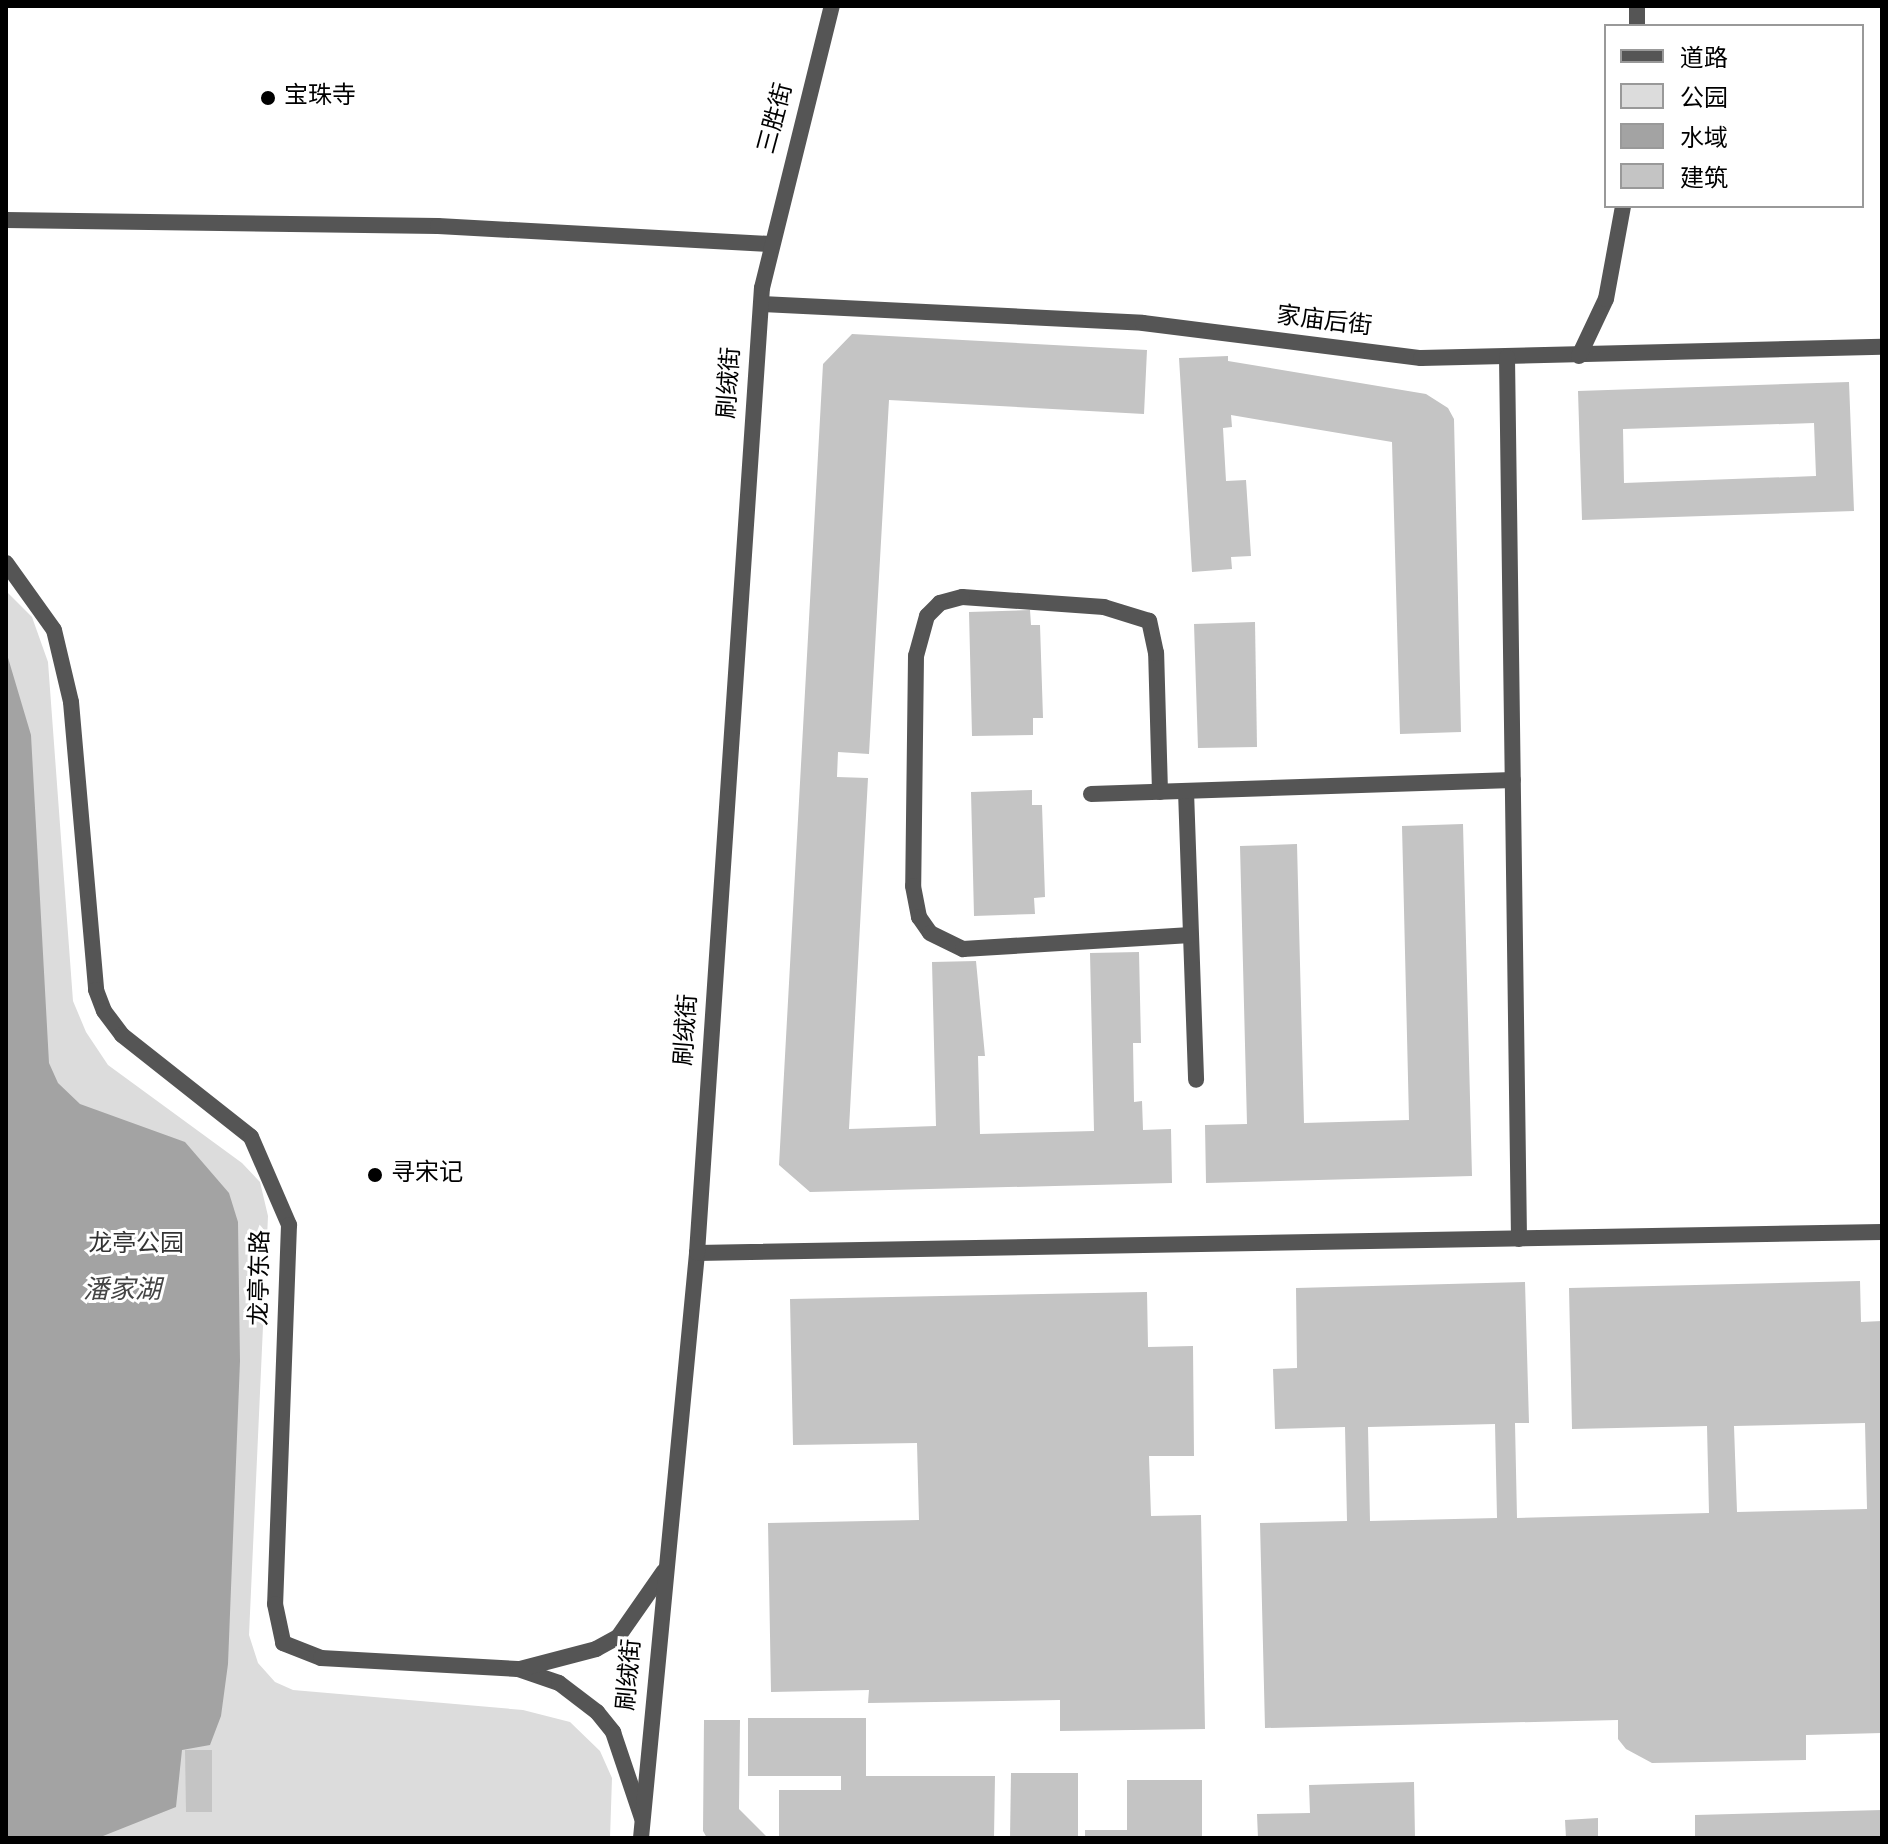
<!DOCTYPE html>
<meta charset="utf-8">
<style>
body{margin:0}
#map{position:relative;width:1888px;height:1844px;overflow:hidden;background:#fff;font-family:Overpass,"Noto Sans SC",sans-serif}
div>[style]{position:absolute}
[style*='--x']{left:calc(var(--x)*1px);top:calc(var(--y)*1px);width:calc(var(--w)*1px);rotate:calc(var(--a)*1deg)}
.green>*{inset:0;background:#dcdcdc}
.water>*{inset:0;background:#a3a3a3}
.building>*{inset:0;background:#c4c4c4}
.service>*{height:16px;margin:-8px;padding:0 8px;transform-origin:8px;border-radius:8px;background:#555}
.minor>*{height:16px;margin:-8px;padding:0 8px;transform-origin:8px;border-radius:8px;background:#555}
.tertiary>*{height:16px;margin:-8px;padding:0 8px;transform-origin:8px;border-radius:8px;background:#555}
.dots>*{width:22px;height:22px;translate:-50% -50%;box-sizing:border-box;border:4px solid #fff;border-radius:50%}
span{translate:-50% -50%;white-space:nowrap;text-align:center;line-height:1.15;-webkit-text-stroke:6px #fff;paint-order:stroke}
.poi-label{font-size:24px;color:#000}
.left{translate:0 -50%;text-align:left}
.street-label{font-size:24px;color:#000}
.park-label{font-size:24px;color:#333}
.water-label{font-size:26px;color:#444;font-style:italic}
.frame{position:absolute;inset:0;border:8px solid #000;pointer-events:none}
.legend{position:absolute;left:1604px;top:24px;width:260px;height:184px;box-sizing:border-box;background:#fff;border:2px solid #999;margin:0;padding:10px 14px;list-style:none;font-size:24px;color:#000}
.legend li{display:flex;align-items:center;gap:16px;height:40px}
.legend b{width:40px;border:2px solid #999}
</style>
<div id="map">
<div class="green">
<div style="clip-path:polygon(6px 591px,32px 617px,48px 662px,73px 1001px,86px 1032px,108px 1065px,242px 1163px,260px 1182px,268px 1216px,249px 1635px,258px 1663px,275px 1682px,293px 1690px,523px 1710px,570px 1722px,600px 1751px,612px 1778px,610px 1838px,6px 1838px)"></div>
</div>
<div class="water">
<div style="clip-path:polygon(6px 651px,31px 735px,49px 1063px,58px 1083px,80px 1104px,185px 1142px,229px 1193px,238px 1222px,240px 1361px,228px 1664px,221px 1716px,210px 1745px,182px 1750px,176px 1807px,98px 1838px,6px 1838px)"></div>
</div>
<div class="building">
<div style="clip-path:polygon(852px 334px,1147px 350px,1144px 414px,889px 400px,869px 754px,838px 752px,837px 777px,868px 778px,849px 1129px,936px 1126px,932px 962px,976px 961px,985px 1056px,978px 1056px,980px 1134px,1094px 1131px,1090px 953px,1139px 952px,1141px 1043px,1133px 1043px,1134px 1102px,1142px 1101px,1143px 1130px,1171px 1129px,1172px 1183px,810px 1192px,779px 1165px,823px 364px)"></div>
<div style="clip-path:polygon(1228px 356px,1228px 361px,1426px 394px,1448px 408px,1454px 419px,1461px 732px,1400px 734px,1392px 442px,1231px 415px,1232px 427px,1223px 428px,1226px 481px,1246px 480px,1251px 556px,1231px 557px,1232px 569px,1192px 572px,1179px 358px)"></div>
<div style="clip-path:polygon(evenodd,1849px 382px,1854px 511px,1582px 520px,1578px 391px,1849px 382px,1814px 423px,1816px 476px,1624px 483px,1623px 429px,1814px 423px)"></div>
<div style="clip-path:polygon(1030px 610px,1031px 625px,1040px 625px,1043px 718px,1033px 718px,1033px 735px,972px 736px,969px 612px)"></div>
<div style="clip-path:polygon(1255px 622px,1257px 747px,1198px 748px,1194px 624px)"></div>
<div style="clip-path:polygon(1032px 790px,1032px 805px,1042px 805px,1045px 897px,1034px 898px,1035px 914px,974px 916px,971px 792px)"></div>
<div style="clip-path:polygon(1463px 824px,1472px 1176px,1206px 1183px,1205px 1125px,1247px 1124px,1240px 846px,1297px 844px,1304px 1123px,1409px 1120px,1402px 826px)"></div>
<div style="clip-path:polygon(evenodd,1860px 1281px,1861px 1322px,1882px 1321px,1882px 1733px,1806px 1735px,1806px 1760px,1652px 1763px,1626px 1749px,1618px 1739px,1618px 1720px,1265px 1728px,1260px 1523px,1347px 1521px,1345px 1427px,1275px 1429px,1273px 1369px,1297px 1368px,1296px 1288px,1525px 1282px,1529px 1423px,1515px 1423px,1517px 1518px,1709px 1513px,1707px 1426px,1572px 1429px,1569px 1288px,1860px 1281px,1865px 1423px,1867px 1509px,1737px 1512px,1734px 1426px,1865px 1423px,1860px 1281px,1495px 1424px,1497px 1518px,1370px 1521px,1368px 1427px,1495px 1424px)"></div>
<div style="clip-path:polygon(1147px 1292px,1148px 1347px,1193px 1346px,1194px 1456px,1149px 1456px,1151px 1516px,1201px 1515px,1205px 1729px,1060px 1731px,1060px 1700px,868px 1703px,869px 1690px,771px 1692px,768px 1523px,919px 1520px,917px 1443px,793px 1445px,790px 1299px)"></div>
<div style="clip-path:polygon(748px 1718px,866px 1718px,866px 1776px,995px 1776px,994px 1838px,779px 1838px,779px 1790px,841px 1790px,841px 1776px,748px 1776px)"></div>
<div style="clip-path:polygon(704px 1720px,740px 1720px,739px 1809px,768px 1838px,707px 1838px,703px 1831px)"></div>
<div style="clip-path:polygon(185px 1750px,212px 1750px,212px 1812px,186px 1812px)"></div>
<div style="clip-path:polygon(1011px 1773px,1078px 1773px,1078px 1838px,1010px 1838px)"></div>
<div style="clip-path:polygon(1127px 1780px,1202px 1780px,1202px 1838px,1085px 1838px,1085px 1830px,1127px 1830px)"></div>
<div style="clip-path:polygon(1414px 1782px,1415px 1838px,1258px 1838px,1257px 1814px,1310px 1813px,1309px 1785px)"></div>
<div style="clip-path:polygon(1882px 1810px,1882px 1838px,1695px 1838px,1695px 1815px)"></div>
<div style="clip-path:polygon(1598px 1818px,1598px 1838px,1566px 1838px,1565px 1820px)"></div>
</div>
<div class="service">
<div style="--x:1186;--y:791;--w:289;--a:88"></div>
<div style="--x:1160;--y:792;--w:139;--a:-91.6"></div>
<div style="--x:1156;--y:653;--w:33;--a:-102"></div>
<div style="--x:1149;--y:621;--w:47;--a:-162.7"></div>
<div style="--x:1104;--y:607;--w:142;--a:-176"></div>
<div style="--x:962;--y:597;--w:23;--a:165"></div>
<div style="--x:940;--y:603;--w:18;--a:135"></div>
<div style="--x:927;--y:616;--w:41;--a:105.4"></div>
<div style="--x:916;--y:656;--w:230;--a:90.7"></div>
<div style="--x:913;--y:886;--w:32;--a:79"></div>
<div style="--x:919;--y:917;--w:19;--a:55"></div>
<div style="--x:930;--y:933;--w:37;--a:26"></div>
<div style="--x:963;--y:949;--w:228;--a:-3.5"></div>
<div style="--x:1091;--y:794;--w:422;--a:-1.9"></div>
</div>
<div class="minor">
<div style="--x:1637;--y:26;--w:20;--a:-90"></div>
<div style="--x:6;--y:220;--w:432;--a:0.8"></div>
<div style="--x:438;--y:226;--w:333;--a:3.1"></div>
<div style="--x:761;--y:304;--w:382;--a:2.8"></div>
<div style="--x:1143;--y:323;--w:280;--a:7.2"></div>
<div style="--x:1421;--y:358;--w:461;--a:-1.4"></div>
<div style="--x:1579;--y:356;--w:63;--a:-64.7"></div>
<div style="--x:1606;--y:299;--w:95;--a:-79.6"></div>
<div style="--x:1507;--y:357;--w:882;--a:89.22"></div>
<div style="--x:6;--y:563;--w:82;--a:54.4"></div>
<div style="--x:54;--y:630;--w:74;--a:76.7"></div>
<div style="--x:71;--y:702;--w:289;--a:85"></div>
<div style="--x:96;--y:990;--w:22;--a:69"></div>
<div style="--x:104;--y:1011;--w:30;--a:53"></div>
<div style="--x:122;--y:1035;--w:164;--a:38.3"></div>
<div style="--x:251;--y:1137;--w:96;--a:66.6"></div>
<div style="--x:289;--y:1225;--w:379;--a:92.1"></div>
<div style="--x:275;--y:1604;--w:40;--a:78"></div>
<div style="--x:283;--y:1643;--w:41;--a:21.5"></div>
<div style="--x:321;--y:1658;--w:197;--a:3.2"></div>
<div style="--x:518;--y:1669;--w:43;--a:18.9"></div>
<div style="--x:559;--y:1683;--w:48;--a:37.3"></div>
<div style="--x:597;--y:1712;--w:26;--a:51"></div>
<div style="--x:613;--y:1732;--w:91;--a:71.4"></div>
<div style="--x:697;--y:1253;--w:1185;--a:-1.02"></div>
<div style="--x:520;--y:1669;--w:79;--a:-14.7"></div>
<div style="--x:596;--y:1649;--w:25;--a:-29"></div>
<div style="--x:618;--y:1637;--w:80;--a:-55.1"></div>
</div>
<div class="tertiary">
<div style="--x:641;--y:1838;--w:588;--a:-84.53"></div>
<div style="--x:697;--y:1253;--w:967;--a:-86.15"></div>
<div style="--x:762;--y:288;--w:291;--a:-76.1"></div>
</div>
<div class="dots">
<div style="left:268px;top:98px;background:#000"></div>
<div style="left:375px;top:1175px;background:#000"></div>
</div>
<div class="poi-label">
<span class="left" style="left:284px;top:98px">宝珠寺</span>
<span class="left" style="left:391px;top:1175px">寻宋记</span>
</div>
<div class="street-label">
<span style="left:777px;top:119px;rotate:-75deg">三胜街</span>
<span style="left:1324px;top:323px;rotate:7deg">家庙后街</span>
<span style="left:731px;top:383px;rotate:-86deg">刷绒街</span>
<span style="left:688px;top:1030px;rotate:-86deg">刷绒街</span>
<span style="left:262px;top:1278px;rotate:-89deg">龙亭东路</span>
<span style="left:631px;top:1675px;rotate:-85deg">刷绒街</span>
</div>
<div class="park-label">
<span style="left:136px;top:1246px">龙亭公园</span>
</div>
<div class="water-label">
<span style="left:122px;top:1292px">潘家湖</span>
</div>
<div class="frame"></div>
<ul class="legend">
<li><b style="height:10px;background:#555"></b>道路</li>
<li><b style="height:22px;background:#dcdcdc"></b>公园</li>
<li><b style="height:22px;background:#a3a3a3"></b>水域</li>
<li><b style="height:22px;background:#c4c4c4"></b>建筑</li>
</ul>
</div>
